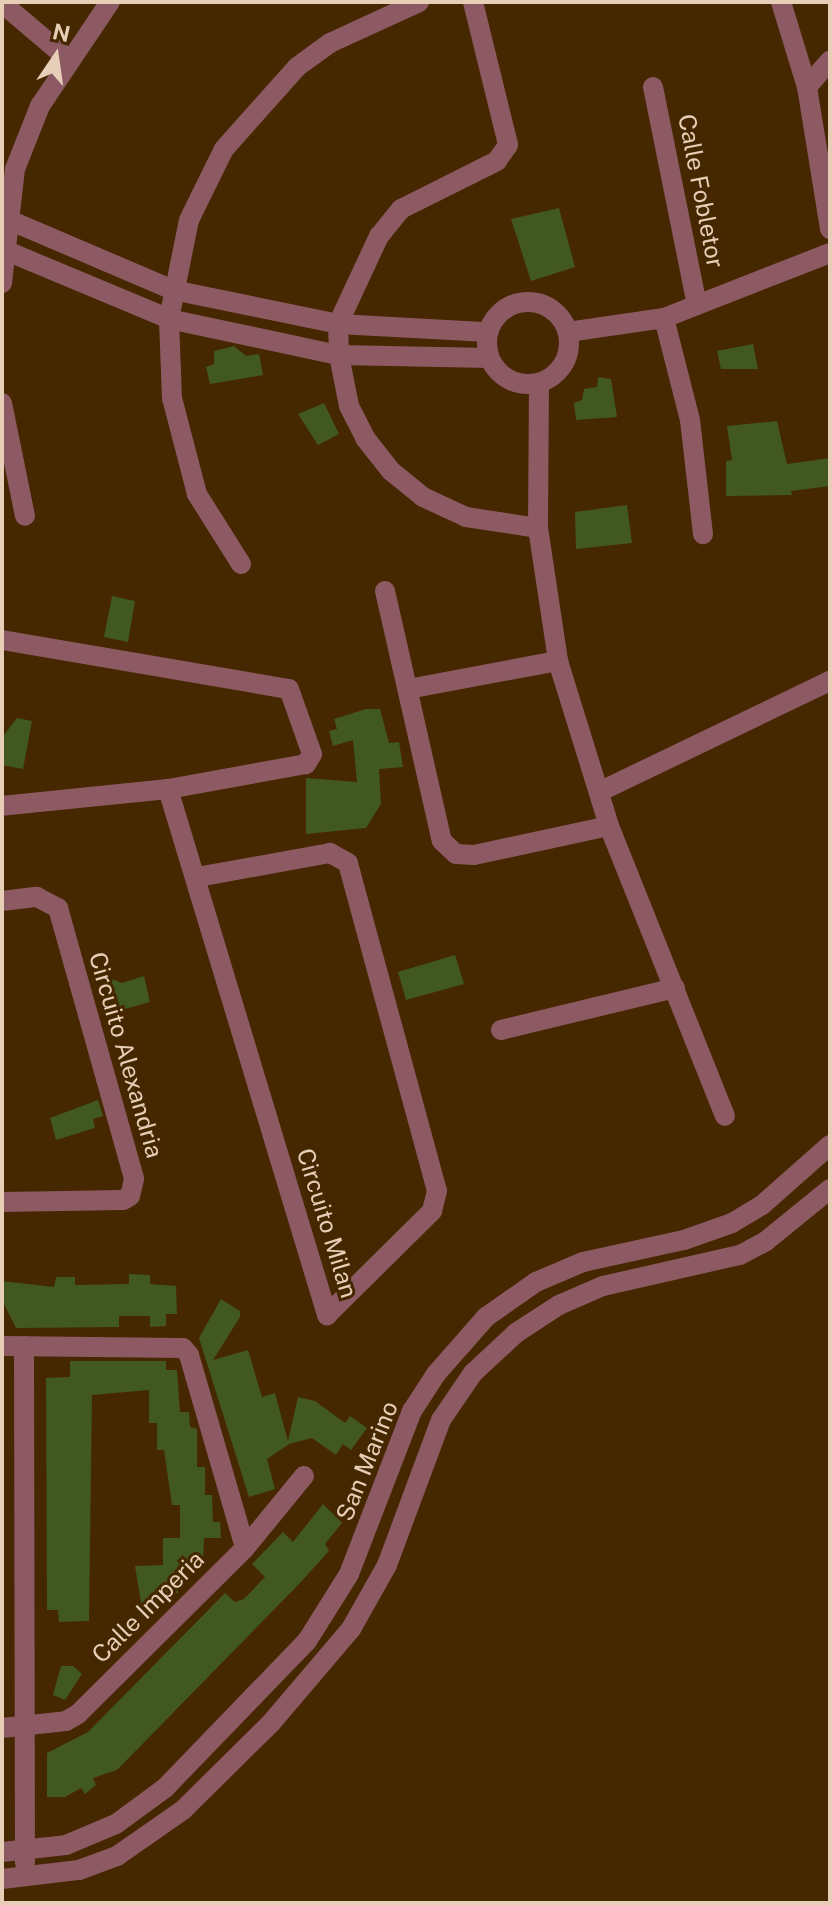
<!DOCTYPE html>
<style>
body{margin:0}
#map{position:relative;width:832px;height:1905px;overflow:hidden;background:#452700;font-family:"Public Sans",sans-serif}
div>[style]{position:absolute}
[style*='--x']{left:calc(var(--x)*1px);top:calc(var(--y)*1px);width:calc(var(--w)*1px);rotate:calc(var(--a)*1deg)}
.building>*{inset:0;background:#425821}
.minor>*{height:20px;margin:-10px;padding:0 10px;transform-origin:10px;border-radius:10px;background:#8d5963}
.minor>.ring{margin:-10px;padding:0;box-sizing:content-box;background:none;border:20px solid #8d5963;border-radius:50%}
span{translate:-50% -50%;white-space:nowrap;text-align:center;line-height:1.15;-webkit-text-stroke:6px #452700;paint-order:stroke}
.street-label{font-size:24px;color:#e7cfb7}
.frame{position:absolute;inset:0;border:4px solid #e7cfb7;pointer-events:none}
.north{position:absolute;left:16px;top:16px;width:80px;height:80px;-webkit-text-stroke:6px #452700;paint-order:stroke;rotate:13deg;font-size:22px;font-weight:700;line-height:32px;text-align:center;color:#e7cfb7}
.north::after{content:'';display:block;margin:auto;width:28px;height:36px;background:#e7cfb7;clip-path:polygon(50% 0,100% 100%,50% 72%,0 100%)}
</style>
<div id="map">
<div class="building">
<div style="clip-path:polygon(559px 208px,575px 267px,531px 281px,511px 219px)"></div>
<div style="clip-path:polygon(753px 344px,758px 369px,721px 369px,717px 351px)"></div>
<div style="clip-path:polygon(234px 346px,246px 356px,259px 354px,263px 375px,210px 384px,206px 367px,214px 364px,214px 351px)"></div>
<div style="clip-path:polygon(598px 377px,611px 379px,617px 417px,576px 420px,574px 403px,582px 400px,584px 389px,597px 387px)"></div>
<div style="clip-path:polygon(324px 403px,339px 434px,318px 445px,298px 414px)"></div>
<div style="clip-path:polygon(777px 421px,787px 464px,830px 458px,830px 486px,791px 491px,792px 495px,726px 496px,726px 461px,732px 460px,727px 426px)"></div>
<div style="clip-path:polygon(627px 505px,632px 543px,576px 549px,575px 512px)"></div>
<div style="clip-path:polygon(112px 596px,135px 601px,128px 642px,104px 637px)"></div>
<div style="clip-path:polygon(366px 709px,380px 709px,389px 743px,399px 742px,403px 767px,379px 769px,381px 804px,366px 828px,306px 834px,306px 778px,357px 782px,353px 740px,333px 746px,329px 731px,337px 729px,334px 719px)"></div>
<div style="clip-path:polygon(17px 718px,32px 721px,23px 769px,2px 765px,4px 735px)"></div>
<div style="clip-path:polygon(455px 955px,464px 984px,406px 1000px,398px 972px)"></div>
<div style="clip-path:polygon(144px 976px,150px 1002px,114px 1012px,106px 977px,122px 983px)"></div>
<div style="clip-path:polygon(98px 1100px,103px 1116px,93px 1119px,95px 1128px,56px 1140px,50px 1118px)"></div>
<div style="clip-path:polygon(129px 1274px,150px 1275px,150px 1284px,176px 1286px,177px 1314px,166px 1314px,166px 1326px,150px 1327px,150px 1316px,119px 1316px,119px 1327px,16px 1328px,2px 1300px,2px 1281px,54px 1287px,56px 1277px,75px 1277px,75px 1285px,129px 1284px)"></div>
<div style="clip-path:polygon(221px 1299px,240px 1311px,240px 1317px,213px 1360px,248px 1350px,262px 1397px,275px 1393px,288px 1441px,298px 1397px,315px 1401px,345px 1423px,350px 1416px,367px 1428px,351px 1450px,343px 1444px,336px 1455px,312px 1438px,289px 1444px,267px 1459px,275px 1489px,249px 1497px,199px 1338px)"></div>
<div style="clip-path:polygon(70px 1361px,166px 1361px,166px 1370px,177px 1370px,180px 1412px,189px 1412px,190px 1427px,197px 1429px,197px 1467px,205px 1467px,205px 1495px,212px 1495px,213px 1522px,220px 1522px,221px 1538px,204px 1538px,203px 1565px,178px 1565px,178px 1593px,158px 1594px,158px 1603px,141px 1603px,135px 1566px,163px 1565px,163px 1538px,180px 1538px,180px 1505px,172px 1505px,164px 1450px,157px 1450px,157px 1423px,149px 1423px,149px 1390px,92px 1395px,89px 1621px,59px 1622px,58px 1610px,47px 1610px,46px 1378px,70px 1377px)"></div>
<div style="clip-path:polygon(323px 1504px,342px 1523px,325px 1544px,329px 1551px,299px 1584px,117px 1770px,93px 1778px,96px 1785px,85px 1794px,81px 1788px,65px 1797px,47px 1797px,47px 1753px,88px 1732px,225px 1593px,235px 1602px,244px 1599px,265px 1577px,252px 1564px,283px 1532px,293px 1542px)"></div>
<div style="clip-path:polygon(61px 1666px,73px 1666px,82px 1674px,65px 1700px,53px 1695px)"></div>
</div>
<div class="minor">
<div style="--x:473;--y:2;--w:147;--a:76.2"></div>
<div style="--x:508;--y:145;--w:19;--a:125"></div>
<div style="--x:497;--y:161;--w:107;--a:153.4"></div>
<div style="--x:401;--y:209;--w:35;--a:129"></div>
<div style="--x:379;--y:236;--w:97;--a:115"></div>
<div style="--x:338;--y:324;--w:31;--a:88"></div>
<div style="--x:339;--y:355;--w:52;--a:78.9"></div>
<div style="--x:349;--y:406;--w:36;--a:63"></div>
<div style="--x:365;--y:438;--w:42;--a:51.8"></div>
<div style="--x:391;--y:471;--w:41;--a:39.1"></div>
<div style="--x:423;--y:497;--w:47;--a:24.9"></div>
<div style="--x:466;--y:517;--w:73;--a:8.7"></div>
<div style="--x:781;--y:2;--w:89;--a:73"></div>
<div style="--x:807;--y:87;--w:144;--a:80.8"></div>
<div style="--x:2;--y:3;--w:87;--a:40.3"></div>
<div style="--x:653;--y:87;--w:222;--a:78.6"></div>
<div style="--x:807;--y:87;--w:35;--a:-49"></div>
<div style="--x:2;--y:217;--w:186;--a:23.1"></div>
<div style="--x:173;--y:290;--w:168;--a:11.6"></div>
<div style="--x:338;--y:324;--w:150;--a:3.1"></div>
<div style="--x:2;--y:249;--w:181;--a:22.7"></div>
<div style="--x:169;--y:319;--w:174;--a:12"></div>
<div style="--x:339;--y:355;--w:150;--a:1.1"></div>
<div style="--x:2;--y:283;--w:115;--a:-83.5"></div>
<div style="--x:15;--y:169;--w:68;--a:-68.4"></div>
<div style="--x:40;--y:106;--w:125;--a:-56.1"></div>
<div class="ring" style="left:487px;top:302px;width:62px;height:62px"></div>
<div style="--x:664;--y:318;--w:105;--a:75.7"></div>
<div style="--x:690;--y:420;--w:115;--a:83.5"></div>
<div style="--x:568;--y:332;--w:97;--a:-8.3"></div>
<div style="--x:664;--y:318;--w:178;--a:-21.4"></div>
<div style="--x:539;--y:383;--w:145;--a:90.4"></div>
<div style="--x:538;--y:528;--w:134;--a:81.4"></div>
<div style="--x:558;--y:661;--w:173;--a:72.8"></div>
<div style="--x:609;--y:826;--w:312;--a:68.2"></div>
<div style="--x:2;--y:403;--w:115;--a:78.5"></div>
<div style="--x:241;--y:564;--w:83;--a:-122.2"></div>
<div style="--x:197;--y:494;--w:99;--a:-104.6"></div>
<div style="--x:172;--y:398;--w:79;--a:-92.2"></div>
<div style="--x:169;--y:319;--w:101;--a:-78.6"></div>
<div style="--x:189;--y:220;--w:79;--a:-63.8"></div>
<div style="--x:224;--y:149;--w:110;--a:-48.3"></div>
<div style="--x:297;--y:67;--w:41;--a:-36"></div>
<div style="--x:330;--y:43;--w:98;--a:-24.7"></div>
<div style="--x:385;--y:591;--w:256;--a:77.2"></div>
<div style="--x:442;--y:841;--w:19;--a:43"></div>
<div style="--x:456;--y:854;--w:18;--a:3"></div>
<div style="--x:474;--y:855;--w:138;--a:-12.1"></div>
<div style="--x:2;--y:640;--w:291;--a:9.7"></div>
<div style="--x:289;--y:689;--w:69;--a:70.5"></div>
<div style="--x:312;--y:754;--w:12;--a:121"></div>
<div style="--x:306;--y:764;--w:140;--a:169.7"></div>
<div style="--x:168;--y:789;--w:167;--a:174.2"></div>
<div style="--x:408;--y:689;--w:153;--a:-10.6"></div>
<div style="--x:168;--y:789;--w:550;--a:73.18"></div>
<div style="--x:327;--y:1315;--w:148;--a:-44.7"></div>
<div style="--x:432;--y:1211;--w:21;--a:-76"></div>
<div style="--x:437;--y:1191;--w:340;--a:-105.2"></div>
<div style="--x:348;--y:863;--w:21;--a:-151"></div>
<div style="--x:330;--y:853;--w:134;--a:169.7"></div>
<div style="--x:601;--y:791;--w:254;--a:-25.7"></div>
<div style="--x:2;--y:901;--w:35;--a:-7"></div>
<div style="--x:37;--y:897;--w:24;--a:28"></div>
<div style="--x:58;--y:908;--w:281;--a:74.3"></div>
<div style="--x:134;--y:1179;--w:17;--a:103"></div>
<div style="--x:130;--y:1196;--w:8;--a:150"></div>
<div style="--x:123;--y:1200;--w:121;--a:179.1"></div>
<div style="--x:501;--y:1030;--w:179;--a:-13.6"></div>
<div style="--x:2;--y:1346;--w:181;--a:0.6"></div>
<div style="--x:183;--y:1348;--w:9;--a:49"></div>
<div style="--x:189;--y:1355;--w:201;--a:73.8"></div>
<div style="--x:24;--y:1346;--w:517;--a:89.89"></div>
<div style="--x:2;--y:1728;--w:64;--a:-6.2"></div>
<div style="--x:66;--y:1721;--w:14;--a:-30"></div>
<div style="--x:78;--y:1714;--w:235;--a:-44.8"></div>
<div style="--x:245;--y:1548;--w:93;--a:-50.7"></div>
<div style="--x:2;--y:1852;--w:64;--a:-6.2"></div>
<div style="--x:66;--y:1845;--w:54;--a:-22.8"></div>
<div style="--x:116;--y:1824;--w:61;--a:-36.3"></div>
<div style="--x:165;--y:1788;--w:204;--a:-46"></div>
<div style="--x:307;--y:1641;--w:79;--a:-57.9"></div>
<div style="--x:349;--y:1574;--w:175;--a:-68.9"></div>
<div style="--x:412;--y:1411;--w:44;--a:-57"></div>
<div style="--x:436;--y:1374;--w:76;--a:-48.7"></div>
<div style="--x:486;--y:1317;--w:61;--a:-35"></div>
<div style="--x:536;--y:1282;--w:51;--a:-23.1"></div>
<div style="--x:583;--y:1262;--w:103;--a:-12.3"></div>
<div style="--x:684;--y:1240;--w:51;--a:-19.5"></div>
<div style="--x:732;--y:1223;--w:35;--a:-31"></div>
<div style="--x:762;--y:1205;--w:91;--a:-41.4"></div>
<div style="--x:2;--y:1879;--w:78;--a:-6.7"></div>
<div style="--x:79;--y:1870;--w:40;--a:-20.2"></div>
<div style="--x:117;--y:1856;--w:80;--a:-34.9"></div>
<div style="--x:183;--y:1810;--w:124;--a:-44.7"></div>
<div style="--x:271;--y:1723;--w:123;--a:-49.6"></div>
<div style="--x:351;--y:1629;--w:73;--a:-60.6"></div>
<div style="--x:387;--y:1565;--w:155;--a:-69.6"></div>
<div style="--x:441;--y:1420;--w:57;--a:-55.8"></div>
<div style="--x:473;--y:1373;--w:59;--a:-42.9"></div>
<div style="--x:516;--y:1333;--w:51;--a:-33.1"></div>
<div style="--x:559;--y:1305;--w:48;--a:-23.4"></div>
<div style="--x:603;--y:1286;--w:140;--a:-12.8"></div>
<div style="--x:740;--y:1255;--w:30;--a:-28"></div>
<div style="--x:766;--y:1241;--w:82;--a:-39.1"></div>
</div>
<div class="street-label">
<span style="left:701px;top:191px;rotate:79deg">Calle Fobletor</span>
<span style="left:126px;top:1055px;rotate:74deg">Circuito Alexandria</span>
<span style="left:327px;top:1223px;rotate:73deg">Circuito Milan</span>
<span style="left:367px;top:1461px;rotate:-68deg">San Marino</span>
<span style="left:148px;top:1607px;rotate:-45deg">Calle Imperia</span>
</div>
<div class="frame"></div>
<div class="north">N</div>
</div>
